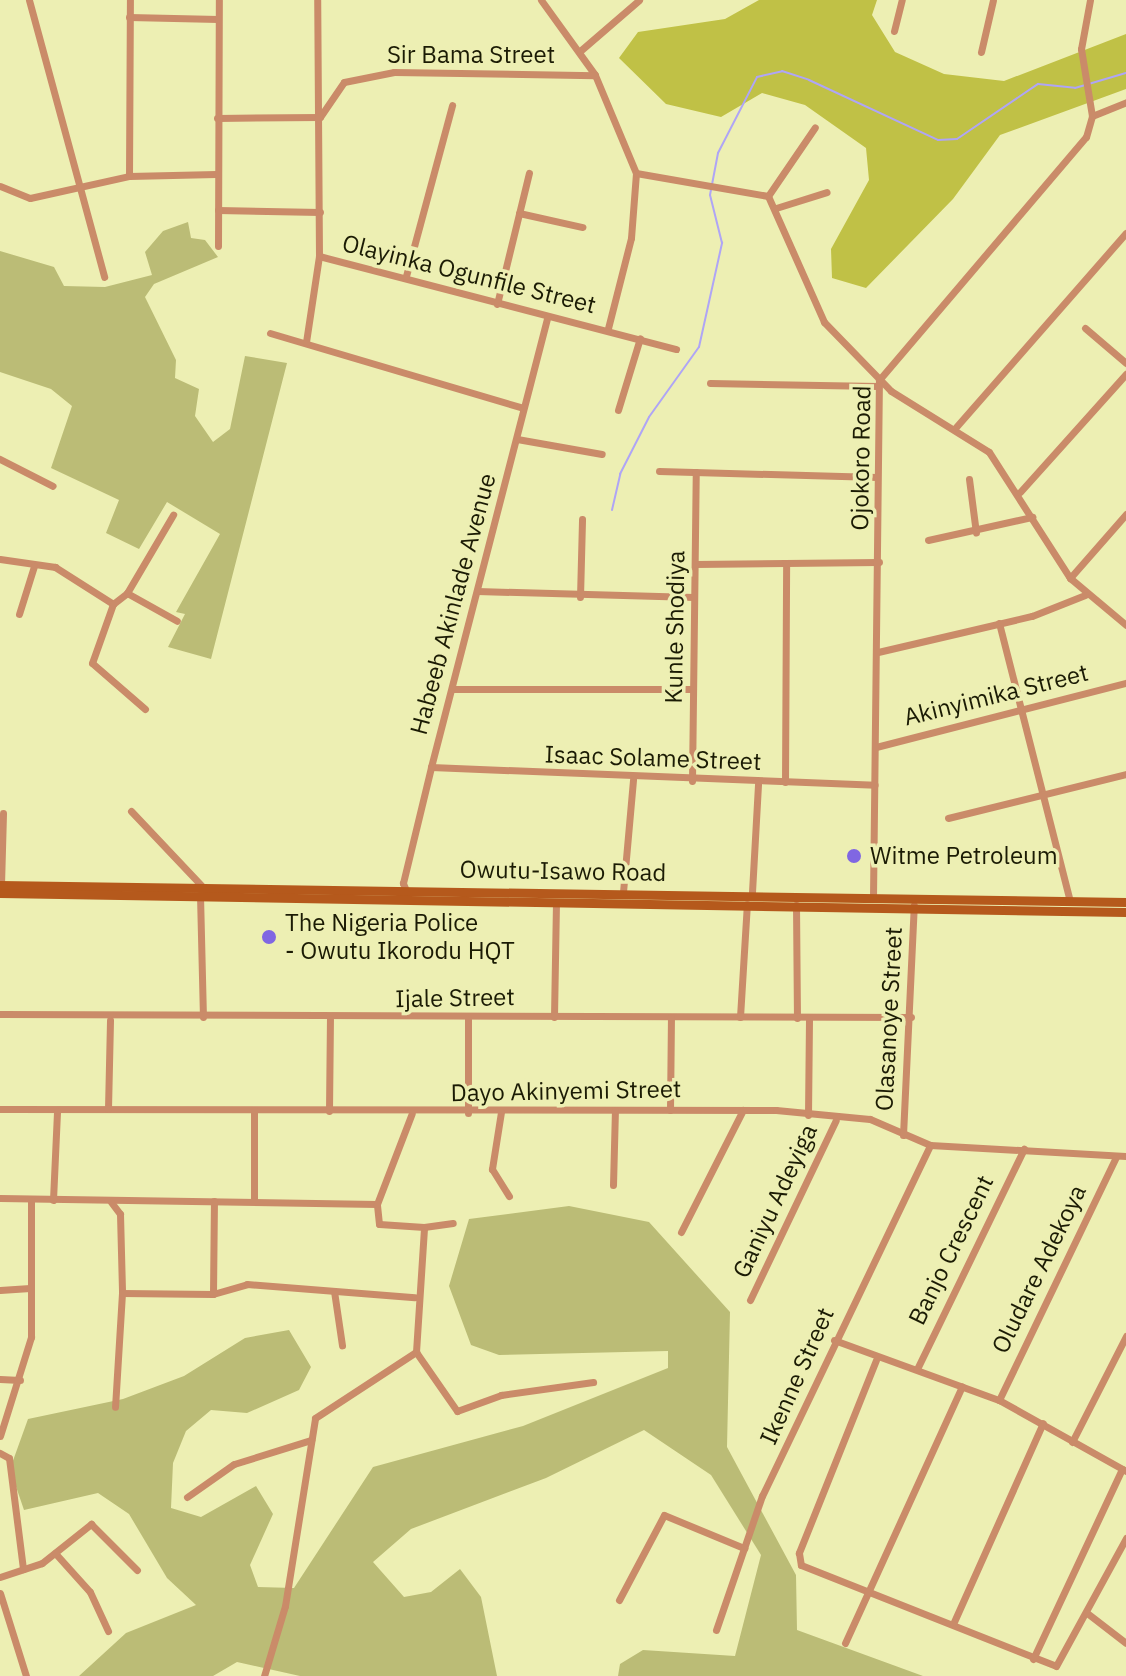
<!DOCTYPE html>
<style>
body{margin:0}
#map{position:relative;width:1126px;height:1676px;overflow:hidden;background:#edefb3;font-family:"IBM Plex Sans",sans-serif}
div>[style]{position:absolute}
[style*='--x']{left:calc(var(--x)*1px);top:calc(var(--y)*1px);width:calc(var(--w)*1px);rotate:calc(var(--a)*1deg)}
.green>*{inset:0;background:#bbbc76}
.forest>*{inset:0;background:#c0c146}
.stream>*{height:2px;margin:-1px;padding:0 1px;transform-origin:1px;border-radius:1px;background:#afa5f6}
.street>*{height:7px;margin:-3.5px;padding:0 3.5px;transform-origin:3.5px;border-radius:3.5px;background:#ca8b69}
.secondary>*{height:9px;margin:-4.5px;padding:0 4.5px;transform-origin:4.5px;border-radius:4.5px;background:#b5591c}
.dots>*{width:22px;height:22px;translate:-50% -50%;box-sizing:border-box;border:4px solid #edefb3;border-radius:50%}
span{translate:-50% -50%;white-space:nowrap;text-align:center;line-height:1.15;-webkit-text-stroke:7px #edefb3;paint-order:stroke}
.street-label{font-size:24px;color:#1b1b04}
.poi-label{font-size:24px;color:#1b1b04}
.left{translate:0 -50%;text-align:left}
</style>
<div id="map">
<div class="green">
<div style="clip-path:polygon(188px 222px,191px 238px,205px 240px,218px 257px,154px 284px,145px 297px,176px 360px,175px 378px,199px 389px,195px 416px,213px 442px,230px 429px,245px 356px,287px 363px,211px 659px,168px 647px,185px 614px,176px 612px,220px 534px,167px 502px,139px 549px,106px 533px,119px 500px,51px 468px,72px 406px,51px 389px,0 372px,0 251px,54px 267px,64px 286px,105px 287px,152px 275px,145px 252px,163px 231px)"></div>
<div style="clip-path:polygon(569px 1206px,649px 1222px,730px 1312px,727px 1447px,796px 1575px,797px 1630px,923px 1676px,618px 1676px,620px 1664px,643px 1650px,735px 1656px,761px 1555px,711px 1475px,644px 1430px,546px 1478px,411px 1529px,373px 1562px,404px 1597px,431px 1592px,460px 1569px,481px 1597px,497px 1676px,300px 1676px,237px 1662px,213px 1676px,79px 1676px,126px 1633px,196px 1605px,167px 1578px,129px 1514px,98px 1493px,24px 1510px,10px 1469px,28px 1419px,123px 1399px,184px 1376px,245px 1338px,289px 1330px,311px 1367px,299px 1390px,247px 1413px,211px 1410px,186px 1431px,173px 1463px,171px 1508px,201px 1517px,256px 1486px,273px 1514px,250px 1565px,258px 1587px,294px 1588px,373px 1467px,523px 1426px,668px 1368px,668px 1351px,499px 1355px,471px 1345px,449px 1286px,469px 1219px)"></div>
</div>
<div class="forest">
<div style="clip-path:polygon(759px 0,877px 0,872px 15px,895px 52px,944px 74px,1004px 81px,1126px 34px,1126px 89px,1000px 135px,953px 199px,866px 288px,832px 278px,831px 249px,869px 180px,866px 148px,805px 105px,762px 93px,721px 117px,666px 104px,619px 58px,638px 32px,725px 19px)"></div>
</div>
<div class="stream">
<div style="--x:612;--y:510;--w:37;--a:-77"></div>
<div style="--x:620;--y:474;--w:64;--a:-63"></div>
<div style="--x:649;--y:417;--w:86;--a:-54.5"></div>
<div style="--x:699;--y:347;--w:107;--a:-77.5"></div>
<div style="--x:722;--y:243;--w:49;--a:-104"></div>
<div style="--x:710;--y:195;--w:43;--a:-79.2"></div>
<div style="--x:718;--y:153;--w:85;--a:-62.8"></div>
<div style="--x:757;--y:77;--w:26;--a:-13"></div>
<div style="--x:782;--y:71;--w:28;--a:18"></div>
<div style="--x:809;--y:80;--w:142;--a:24.9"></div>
<div style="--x:938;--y:140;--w:19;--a:-3"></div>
<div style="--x:957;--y:139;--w:98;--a:-34.2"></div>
<div style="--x:1038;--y:84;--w:37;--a:6"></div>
<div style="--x:1075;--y:88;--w:53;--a:-16.4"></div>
</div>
<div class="street">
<div style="--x:29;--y:0;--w:287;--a:74.8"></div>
<div style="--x:541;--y:0;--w:92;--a:54.2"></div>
<div style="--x:595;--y:75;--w:106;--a:67.3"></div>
<div style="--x:636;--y:173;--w:65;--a:94.4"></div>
<div style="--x:631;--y:238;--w:93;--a:104.3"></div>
<div style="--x:129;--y:17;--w:89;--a:1.3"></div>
<div style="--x:894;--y:31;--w:32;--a:-76"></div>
<div style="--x:580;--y:51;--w:78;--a:-40.8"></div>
<div style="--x:981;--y:52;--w:53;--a:-77"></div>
<div style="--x:1092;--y:116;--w:37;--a:-22"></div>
<div style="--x:217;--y:118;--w:103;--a:-0.6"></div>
<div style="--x:320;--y:117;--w:42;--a:-55.6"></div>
<div style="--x:344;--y:82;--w:51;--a:-11.3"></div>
<div style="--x:394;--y:72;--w:201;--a:0.9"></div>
<div style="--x:636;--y:173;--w:134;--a:9.9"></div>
<div style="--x:768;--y:196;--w:138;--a:66"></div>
<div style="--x:824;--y:322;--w:96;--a:45.8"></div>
<div style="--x:891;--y:391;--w:115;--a:31.9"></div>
<div style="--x:989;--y:452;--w:150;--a:57.3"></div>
<div style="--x:1070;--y:578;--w:73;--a:40"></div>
<div style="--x:129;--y:176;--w:176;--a:-89.7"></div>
<div style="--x:0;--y:186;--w:32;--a:22"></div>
<div style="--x:30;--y:198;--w:101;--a:-12.5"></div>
<div style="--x:129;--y:176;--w:87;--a:-1.3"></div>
<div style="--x:768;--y:196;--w:83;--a:-55.7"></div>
<div style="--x:776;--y:208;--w:53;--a:-17.4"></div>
<div style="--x:218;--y:210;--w:102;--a:1.1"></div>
<div style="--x:519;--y:213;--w:65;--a:12.5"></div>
<div style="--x:218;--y:246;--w:246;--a:-89.8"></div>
<div style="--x:319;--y:256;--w:369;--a:14.6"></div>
<div style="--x:406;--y:276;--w:177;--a:-74.9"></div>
<div style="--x:497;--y:304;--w:135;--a:-76.3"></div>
<div style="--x:1085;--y:328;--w:54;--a:40.5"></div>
<div style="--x:270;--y:333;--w:264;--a:16.5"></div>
<div style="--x:306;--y:342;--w:87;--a:-81.4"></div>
<div style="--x:319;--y:256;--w:256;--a:-90.4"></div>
<div style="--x:710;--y:383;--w:168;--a:1"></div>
<div style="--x:618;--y:410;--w:75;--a:-73"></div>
<div style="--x:956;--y:427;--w:258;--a:-48.8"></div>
<div style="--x:517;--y:439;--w:86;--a:10"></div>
<div style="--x:0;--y:459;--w:59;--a:27"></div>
<div style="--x:659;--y:471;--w:218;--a:1.6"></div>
<div style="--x:969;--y:479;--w:54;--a:82.6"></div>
<div style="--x:1020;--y:492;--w:159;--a:-48.1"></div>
<div style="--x:928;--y:540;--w:107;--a:-12.5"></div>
<div style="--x:0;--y:559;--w:56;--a:8.3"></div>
<div style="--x:55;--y:567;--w:69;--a:32.5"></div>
<div style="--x:695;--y:564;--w:184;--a:-0.6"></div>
<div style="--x:1070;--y:578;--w:85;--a:-48.8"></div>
<div style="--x:477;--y:591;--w:217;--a:1.6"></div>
<div style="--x:127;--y:593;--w:57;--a:29.2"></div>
<div style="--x:580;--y:597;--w:78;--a:-88.5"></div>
<div style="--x:19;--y:614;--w:50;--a:-72.6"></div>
<div style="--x:999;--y:623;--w:284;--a:75.7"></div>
<div style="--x:878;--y:652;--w:158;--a:-13.2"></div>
<div style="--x:1032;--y:616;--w:57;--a:-21.6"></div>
<div style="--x:453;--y:689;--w:240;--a:0"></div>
<div style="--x:145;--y:709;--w:70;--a:-139"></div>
<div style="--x:92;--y:663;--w:63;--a:-70.4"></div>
<div style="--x:113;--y:604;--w:18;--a:-38"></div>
<div style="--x:127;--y:593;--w:91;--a:-59.5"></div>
<div style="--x:876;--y:747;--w:258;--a:-14.4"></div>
<div style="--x:431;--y:767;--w:444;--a:2.3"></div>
<div style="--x:692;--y:781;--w:309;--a:-89.3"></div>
<div style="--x:785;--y:782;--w:218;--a:-89.7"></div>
<div style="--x:131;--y:811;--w:103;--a:46.6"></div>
<div style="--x:948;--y:818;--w:183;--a:-13.9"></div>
<div style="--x:1;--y:885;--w:72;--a:-88.4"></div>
<div style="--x:623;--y:892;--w:113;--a:-84.9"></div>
<div style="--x:752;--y:892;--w:109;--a:-86.8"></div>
<div style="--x:200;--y:895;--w:122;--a:88.6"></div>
<div style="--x:408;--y:895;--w:13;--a:-113"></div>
<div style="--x:403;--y:883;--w:119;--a:-76.4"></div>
<div style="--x:431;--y:767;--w:465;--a:-75.5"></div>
<div style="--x:873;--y:897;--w:517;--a:-89.34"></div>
<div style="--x:879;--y:380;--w:319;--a:-49.6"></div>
<div style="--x:1086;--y:137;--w:22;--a:-74"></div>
<div style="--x:1092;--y:116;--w:68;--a:-99.3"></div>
<div style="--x:1081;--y:49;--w:50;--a:-79.6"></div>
<div style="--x:796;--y:905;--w:113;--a:89.5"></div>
<div style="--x:0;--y:1014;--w:911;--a:0.19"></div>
<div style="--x:554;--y:1017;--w:114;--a:-89"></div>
<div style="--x:740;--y:1017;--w:113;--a:-86.5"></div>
<div style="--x:468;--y:1019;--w:94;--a:90"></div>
<div style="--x:0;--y:1109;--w:776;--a:0.07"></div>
<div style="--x:776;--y:1110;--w:94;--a:5.5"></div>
<div style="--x:870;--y:1119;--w:65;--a:23.4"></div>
<div style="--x:930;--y:1145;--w:196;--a:3.2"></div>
<div style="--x:108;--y:1109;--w:89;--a:-88.7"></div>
<div style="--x:254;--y:1110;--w:89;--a:90"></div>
<div style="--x:670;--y:1110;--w:93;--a:-89.4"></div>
<div style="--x:329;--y:1111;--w:92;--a:-89.4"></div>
<div style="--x:501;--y:1112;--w:58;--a:99"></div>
<div style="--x:492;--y:1169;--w:32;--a:58"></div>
<div style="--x:808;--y:1115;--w:97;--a:-89.4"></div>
<div style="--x:903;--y:1135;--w:230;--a:-87.3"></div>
<div style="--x:613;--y:1185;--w:75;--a:-88.5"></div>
<div style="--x:0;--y:1198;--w:377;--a:0.9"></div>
<div style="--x:53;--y:1200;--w:89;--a:-87.4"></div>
<div style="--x:111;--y:1202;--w:15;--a:53"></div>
<div style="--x:120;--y:1214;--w:79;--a:88.5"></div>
<div style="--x:122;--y:1293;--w:114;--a:93.5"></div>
<div style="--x:424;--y:1227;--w:29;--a:-8"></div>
<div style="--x:681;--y:1232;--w:137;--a:-63.1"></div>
<div style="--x:0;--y:1290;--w:30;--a:-4"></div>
<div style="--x:334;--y:1291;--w:55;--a:81.6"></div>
<div style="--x:122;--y:1293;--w:91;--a:0.6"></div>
<div style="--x:213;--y:1294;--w:35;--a:-16"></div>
<div style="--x:247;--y:1284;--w:168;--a:4.5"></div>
<div style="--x:213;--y:1294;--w:93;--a:-89.4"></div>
<div style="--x:750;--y:1300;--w:199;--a:-64.5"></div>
<div style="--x:834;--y:1340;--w:176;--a:20"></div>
<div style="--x:999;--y:1400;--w:145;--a:29.2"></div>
<div style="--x:416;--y:1352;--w:72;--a:55.2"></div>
<div style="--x:457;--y:1411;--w:47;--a:-20"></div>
<div style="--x:501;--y:1395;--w:93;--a:-8"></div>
<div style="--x:876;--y:1360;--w:208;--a:111.8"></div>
<div style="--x:799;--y:1553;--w:12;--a:81"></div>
<div style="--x:801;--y:1565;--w:274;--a:21.6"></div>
<div style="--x:1056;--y:1666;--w:146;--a:-61.3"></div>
<div style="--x:917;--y:1369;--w:245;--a:-64.1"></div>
<div style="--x:0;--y:1379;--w:20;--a:3"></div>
<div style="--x:999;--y:1400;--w:270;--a:-64.3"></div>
<div style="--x:0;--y:1436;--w:104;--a:-72.6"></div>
<div style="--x:31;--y:1337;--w:137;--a:-90"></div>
<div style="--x:1072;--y:1442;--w:119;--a:-63"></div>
<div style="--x:0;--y:1453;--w:10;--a:29"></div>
<div style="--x:9;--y:1458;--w:112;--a:82.8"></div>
<div style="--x:187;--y:1497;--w:57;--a:-35.1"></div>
<div style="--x:234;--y:1464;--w:81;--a:-17.3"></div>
<div style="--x:55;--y:1553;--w:52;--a:48.1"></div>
<div style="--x:90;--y:1592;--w:43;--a:65.2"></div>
<div style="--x:0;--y:1577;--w:44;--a:-18.4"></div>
<div style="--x:42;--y:1563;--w:63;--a:-38.5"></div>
<div style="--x:91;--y:1524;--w:65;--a:45"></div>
<div style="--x:0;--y:1593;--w:87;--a:72.6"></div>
<div style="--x:619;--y:1600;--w:96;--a:-62.1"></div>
<div style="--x:664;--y:1515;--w:87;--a:22.4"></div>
<div style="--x:1087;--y:1613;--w:49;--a:37.6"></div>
<div style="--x:953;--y:1624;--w:220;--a:-65.9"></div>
<div style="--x:716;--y:1630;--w:142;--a:-71.1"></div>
<div style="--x:762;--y:1496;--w:389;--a:-64.4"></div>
<div style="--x:845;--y:1643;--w:282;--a:-65.5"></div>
<div style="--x:1033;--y:1659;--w:210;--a:-64.9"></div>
<div style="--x:264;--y:1676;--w:73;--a:-73.3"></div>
<div style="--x:285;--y:1606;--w:190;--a:-80.9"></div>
<div style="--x:315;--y:1418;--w:121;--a:-33.2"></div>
<div style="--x:416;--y:1352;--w:125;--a:-86.3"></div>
<div style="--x:424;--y:1227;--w:45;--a:-176.2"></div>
<div style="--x:379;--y:1224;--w:20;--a:-96"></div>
<div style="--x:377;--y:1204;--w:97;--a:-69"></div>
</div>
<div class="secondary">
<div style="--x:0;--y:885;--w:1126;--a:0.86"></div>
<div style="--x:0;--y:893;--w:1126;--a:0.97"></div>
</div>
<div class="dots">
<div style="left:854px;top:856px;background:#8067e2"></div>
<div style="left:269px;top:937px;background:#8067e2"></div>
</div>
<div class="street-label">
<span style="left:471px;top:55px">Sir Bama Street</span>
<span style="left:469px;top:274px;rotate:14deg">Olayinka Ogunfile Street</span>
<span style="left:861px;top:458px;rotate:-89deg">Ojokoro Road</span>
<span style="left:453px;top:604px;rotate:-75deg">Habeeb Akinlade Avenue</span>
<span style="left:675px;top:627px;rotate:-89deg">Kunle Shodiya</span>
<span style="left:996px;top:695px;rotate:-14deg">Akinyimika Street</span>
<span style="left:653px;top:758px;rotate:2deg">Isaac Solame Street</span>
<span style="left:563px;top:871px;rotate:1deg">Owutu-Isawo Road</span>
<span style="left:455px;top:998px;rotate:-1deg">Ijale Street</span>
<span style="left:889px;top:1019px;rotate:-87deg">Olasanoye Street</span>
<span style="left:566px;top:1091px;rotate:-1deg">Dayo Akinyemi Street</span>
<span style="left:775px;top:1201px;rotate:-65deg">Ganiyu Adeyiga</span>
<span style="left:951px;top:1250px;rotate:-64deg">Banjo Crescent</span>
<span style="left:1039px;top:1269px;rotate:-64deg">Oludare Adekoya</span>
<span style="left:797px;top:1376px;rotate:-66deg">Ikenne Street</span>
</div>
<div class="poi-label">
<span class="left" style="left:870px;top:856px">Witme Petroleum</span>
<span class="left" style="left:285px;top:937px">The Nigeria Police<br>- Owutu Ikorodu HQT</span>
</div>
</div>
